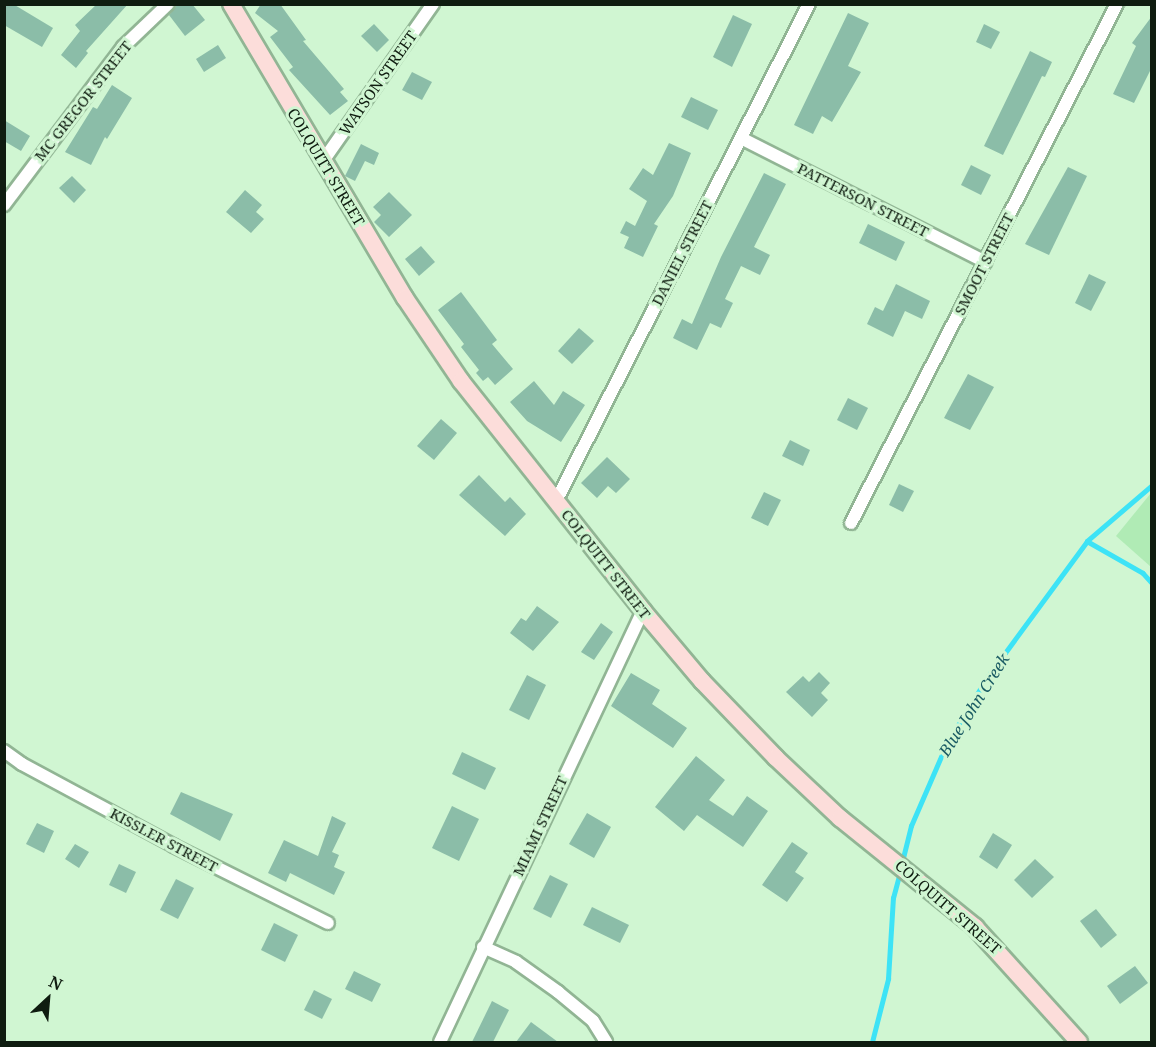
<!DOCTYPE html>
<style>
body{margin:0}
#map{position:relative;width:1156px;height:1047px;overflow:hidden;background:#d0f6d2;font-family:"Noto Serif",serif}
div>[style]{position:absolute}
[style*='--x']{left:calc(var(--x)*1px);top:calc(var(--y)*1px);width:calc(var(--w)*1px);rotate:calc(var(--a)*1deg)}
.green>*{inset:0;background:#b0ebb5}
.stream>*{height:4.5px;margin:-2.25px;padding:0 2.25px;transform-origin:2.25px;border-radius:2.25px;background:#3de3f6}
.building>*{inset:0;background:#8bbda8}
.roads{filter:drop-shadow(2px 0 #91b594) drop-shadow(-2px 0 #91b594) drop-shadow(0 2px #91b594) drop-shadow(0 -2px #91b594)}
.street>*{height:12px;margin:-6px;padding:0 6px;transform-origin:6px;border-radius:6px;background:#fff}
.secondary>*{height:16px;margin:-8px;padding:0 8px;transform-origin:8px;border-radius:8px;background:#fcddda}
span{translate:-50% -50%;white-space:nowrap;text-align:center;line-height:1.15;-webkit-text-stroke:6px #d0f6d2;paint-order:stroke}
.street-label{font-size:15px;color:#0f1c10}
.water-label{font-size:16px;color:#1b5c64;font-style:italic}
.frame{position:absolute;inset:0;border:6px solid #0f1c10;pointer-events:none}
.north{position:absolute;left:18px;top:969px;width:60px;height:60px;-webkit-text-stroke:4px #d0f6d2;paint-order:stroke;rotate:26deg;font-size:16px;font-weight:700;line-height:24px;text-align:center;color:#0f1c10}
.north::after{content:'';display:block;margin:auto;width:21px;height:27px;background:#0f1c10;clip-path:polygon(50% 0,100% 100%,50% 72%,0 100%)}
</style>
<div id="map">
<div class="green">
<div style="clip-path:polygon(1151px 493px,1151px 567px,1116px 536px)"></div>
</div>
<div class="stream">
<div style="--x:1087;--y:541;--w:64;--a:29.7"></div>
<div style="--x:1143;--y:573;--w:13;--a:48"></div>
<div style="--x:902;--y:862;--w:37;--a:-76"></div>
<div style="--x:911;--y:826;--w:88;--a:-66.6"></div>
<div style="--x:946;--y:745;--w:81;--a:-58.7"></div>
<div style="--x:988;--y:676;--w:167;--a:-53.7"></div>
<div style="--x:1087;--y:541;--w:86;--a:-40.7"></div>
<div style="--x:872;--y:1042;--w:65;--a:-75.7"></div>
<div style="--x:888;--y:979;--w:81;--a:-86.5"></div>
<div style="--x:893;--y:898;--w:28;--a:-75"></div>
</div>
<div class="building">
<div style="clip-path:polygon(4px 4px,13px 4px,53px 28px,42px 47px,4px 25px)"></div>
<div style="clip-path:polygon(97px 4px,128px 4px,86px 51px,88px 53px,76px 68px,61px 55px,80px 31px,75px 25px)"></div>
<div style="clip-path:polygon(178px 4px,192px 4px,205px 20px,185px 36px,169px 15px)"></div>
<div style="clip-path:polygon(261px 4px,280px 4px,306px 40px,303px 41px,344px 89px,340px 92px,348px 101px,330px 115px,289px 70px,293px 67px,270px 37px,278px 31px,255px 13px)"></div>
<div style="clip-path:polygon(848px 13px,869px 23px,848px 66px,861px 72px,832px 122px,822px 116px,813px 134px,794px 125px)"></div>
<div style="clip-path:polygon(733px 15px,752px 24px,732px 67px,713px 57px)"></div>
<div style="clip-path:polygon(1152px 16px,1152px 67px,1134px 103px,1113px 94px,1136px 46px,1132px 43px)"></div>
<div style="clip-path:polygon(374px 24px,389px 40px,377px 52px,361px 36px)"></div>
<div style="clip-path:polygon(984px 24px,1000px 32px,991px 49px,976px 42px)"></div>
<div style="clip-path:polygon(218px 45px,226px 58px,204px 72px,196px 59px)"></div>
<div style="clip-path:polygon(1030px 51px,1052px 62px,1045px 77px,1042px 76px,1003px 155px,984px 146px)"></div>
<div style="clip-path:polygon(412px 72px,432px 82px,422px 100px,402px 90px)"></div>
<div style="clip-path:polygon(112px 85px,132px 98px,107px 139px,105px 137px,91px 165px,65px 152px,93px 107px,97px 109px)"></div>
<div style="clip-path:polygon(691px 97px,718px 110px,708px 130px,681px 117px)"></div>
<div style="clip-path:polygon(4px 120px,30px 136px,21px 151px,4px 141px)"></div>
<div style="clip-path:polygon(669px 143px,691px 153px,673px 196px,654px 224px,658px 226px,643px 257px,624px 248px,629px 237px,620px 233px,626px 221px,635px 226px,647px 201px,629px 189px,643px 168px,653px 175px)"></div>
<div style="clip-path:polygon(361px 144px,379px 153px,374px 165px,365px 161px,355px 181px,345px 176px)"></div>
<div style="clip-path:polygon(971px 165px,991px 175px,981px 195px,961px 185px)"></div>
<div style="clip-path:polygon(1068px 167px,1087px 176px,1049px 255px,1025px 244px)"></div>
<div style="clip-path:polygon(764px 173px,786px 184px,754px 247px,770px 255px,760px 275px,741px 266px,725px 299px,733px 303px,721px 328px,710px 323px,697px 350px,673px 338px,682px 319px,692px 324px,721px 257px)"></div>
<div style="clip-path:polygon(72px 176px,86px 190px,74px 203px,59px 188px)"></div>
<div style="clip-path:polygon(245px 190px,262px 205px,256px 212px,264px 219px,251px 233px,226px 212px)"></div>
<div style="clip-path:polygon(389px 192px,412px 215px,389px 237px,374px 222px,381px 215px,373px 207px)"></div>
<div style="clip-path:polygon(868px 224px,905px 242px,896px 261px,859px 243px)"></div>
<div style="clip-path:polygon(421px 246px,435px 262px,419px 276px,405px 259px)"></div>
<div style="clip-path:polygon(1089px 274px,1106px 282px,1091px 311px,1075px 303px)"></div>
<div style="clip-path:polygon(896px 284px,930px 301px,922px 319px,905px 311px,893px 337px,867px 324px,875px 307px,883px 311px)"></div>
<div style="clip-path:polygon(461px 292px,497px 340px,492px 344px,513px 369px,495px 385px,488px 377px,483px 381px,476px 373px,479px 370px,461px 347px,464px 344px,438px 310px)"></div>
<div style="clip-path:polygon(579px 328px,594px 341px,572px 364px,558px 351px)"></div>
<div style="clip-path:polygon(968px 374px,994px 387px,970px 430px,944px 418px)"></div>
<div style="clip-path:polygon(534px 381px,554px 405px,563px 391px,585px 405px,561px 442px,527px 421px,510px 402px)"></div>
<div style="clip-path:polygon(848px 398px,868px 408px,857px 430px,837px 420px)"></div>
<div style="clip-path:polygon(441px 419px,457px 433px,434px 460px,417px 446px)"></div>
<div style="clip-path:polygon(790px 440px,810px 450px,803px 466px,782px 456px)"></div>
<div style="clip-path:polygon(607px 457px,630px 479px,616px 493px,608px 486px,597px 498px,581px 483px)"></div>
<div style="clip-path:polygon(479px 475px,505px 502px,510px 497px,526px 514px,505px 536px,459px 495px)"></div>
<div style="clip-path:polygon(899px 484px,914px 491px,903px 512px,889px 505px)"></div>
<div style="clip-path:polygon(764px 492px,781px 500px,768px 526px,751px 518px)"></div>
<div style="clip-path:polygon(537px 606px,559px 622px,533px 651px,510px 633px,521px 618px,526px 621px)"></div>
<div style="clip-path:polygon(601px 623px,613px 632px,594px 660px,581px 652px)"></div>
<div style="clip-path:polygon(819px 672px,830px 683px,821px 693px,828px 700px,812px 717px,786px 692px,803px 676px,809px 682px)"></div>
<div style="clip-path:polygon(631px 673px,660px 690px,652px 704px,687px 728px,673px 748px,611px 706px)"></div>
<div style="clip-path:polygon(527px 675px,546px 685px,529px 720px,509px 710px)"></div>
<div style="clip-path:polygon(462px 752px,496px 768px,485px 790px,452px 774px)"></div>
<div style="clip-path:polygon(696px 756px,725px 780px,709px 800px,733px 816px,747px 796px,768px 811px,743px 847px,697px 815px,684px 831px,655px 807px)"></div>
<div style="clip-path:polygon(181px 792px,233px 814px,220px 841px,170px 814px)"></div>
<div style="clip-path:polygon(452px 806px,479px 819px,459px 861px,432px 848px)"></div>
<div style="clip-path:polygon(587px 813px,611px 827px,594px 858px,569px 844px)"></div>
<div style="clip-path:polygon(332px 816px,346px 823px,332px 852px,339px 855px,334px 867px,345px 872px,334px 895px,290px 873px,286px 882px,268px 873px,284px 840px,318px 856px)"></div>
<div style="clip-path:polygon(37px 823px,54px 831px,44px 853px,26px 844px)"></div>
<div style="clip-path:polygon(993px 833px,1012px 845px,997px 869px,979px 857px)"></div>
<div style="clip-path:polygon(792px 842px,808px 853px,795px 872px,804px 878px,787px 902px,762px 885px)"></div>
<div style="clip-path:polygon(75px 844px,89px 852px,79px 868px,65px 859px)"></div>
<div style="clip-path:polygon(1035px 859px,1054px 877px,1032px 898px,1014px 880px)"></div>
<div style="clip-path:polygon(119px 864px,136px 872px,126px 893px,109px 885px)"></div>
<div style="clip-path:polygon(550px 875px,568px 884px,551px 918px,533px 909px)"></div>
<div style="clip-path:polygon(176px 879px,194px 888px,178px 919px,160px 910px)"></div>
<div style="clip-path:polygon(592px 907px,629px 925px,620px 943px,583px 925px)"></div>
<div style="clip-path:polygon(1096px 909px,1117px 935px,1101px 948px,1080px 921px)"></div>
<div style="clip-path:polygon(274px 923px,298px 935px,285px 962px,261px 950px)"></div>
<div style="clip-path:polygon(1135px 966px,1148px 983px,1120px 1004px,1107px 986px)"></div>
<div style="clip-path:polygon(354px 971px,381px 984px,372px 1002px,345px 989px)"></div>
<div style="clip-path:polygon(314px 990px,332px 999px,322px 1019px,304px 1010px)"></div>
<div style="clip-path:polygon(492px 1001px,509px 1010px,493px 1042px,472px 1042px)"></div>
<div style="clip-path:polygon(531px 1022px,558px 1042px,516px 1042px)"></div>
</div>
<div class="roads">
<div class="street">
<div style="--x:741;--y:138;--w:274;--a:26.9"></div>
<div style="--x:323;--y:161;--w:192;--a:-55"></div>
<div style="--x:4;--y:205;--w:198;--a:-53"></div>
<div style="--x:123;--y:47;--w:62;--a:-43.7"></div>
<div style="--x:556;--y:501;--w:558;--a:-63.02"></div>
<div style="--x:851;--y:523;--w:583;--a:-62.86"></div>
<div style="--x:4;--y:751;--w:22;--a:36"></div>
<div style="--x:22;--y:764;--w:173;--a:28.3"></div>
<div style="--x:174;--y:846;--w:172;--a:26.6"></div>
<div style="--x:483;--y:947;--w:36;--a:24"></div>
<div style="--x:516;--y:962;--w:52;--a:35.5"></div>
<div style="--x:558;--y:992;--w:45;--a:39.6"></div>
<div style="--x:593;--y:1021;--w:25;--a:58"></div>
<div style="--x:440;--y:1042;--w:476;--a:-64.8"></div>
</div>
<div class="secondary">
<div style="--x:231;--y:4;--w:342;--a:59.4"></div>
<div style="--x:405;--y:298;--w:100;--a:56"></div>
<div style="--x:461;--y:381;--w:293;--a:51.6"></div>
<div style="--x:643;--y:611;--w:92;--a:49.9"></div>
<div style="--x:702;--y:681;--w:107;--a:46.1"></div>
<div style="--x:776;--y:758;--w:88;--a:43.2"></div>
<div style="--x:840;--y:818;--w:174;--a:38.9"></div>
<div style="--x:975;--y:927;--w:155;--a:47.9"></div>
</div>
</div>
<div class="street-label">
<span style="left:378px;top:83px;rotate:-55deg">WATSON STREET</span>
<span style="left:83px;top:101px;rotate:-52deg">MC GREGOR STREET</span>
<span style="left:326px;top:167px;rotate:59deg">COLQUITT STREET</span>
<span style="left:863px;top:200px;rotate:27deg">PATTERSON STREET</span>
<span style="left:682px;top:253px;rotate:-63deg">DANIEL STREET</span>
<span style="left:984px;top:264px;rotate:-63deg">SMOOT STREET</span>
<span style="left:606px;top:564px;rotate:52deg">COLQUITT STREET</span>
<span style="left:540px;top:826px;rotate:-65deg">MIAMI STREET</span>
<span style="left:164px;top:840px;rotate:28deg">KISSLER STREET</span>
<span style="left:948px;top:907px;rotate:41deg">COLQUITT STREET</span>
</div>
<div class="water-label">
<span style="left:974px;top:705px;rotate:-58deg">Blue John Creek</span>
</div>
<div class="frame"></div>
<div class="north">N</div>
</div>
